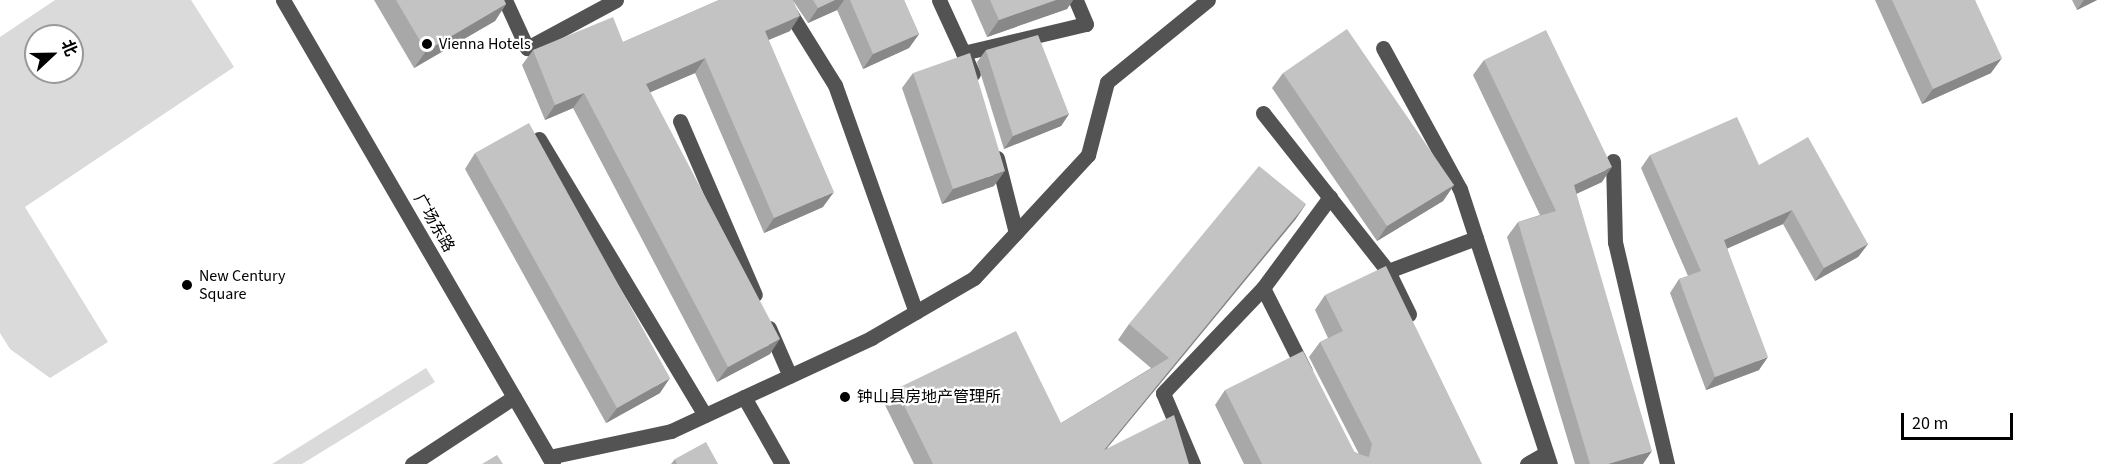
<!DOCTYPE html>
<meta charset="utf-8">
<style>
body{margin:0}
#map{position:relative;width:2120px;height:464px;overflow:hidden;background:#fff;font-family:"Source Sans 3","Noto Sans SC",sans-serif}
div>[style]{position:absolute}
[style*='--x']{left:calc(var(--x)*1px);top:calc(var(--y)*1px);width:calc(var(--w)*1px);rotate:calc(var(--a)*1deg)}
.green>*{inset:0;background:#dadada}
.minor>*{height:15px;margin:-7.5px;padding:0 7.5px;transform-origin:7.5px;border-radius:7.5px;background:#535353}
.wall>*{inset:0;background:#a8a8a8}
.shaded-wall>*{inset:0;background:#888}
.building>*{inset:0;background:#c3c3c3}
.dots>*{width:16px;height:16px;translate:-50% -50%;box-sizing:border-box;border:3px solid #fff;border-radius:50%}
span{translate:-50% -50%;white-space:nowrap;text-align:center;line-height:1.15;-webkit-text-stroke:4.5px #fff;paint-order:stroke}
.poi-label{font-size:16px;color:#000}
.left{translate:0 -50%;text-align:left}
.street-label{font-size:16px;color:#000}
.north{position:absolute;left:24px;top:24px;width:60px;height:60px;box-sizing:border-box;background:#fff;border:2px solid #999;border-radius:50%;rotate:68deg;font-size:16px;font-weight:700;line-height:24px;text-align:center;color:#000}
.north::after{content:'';display:block;margin:auto;width:21px;height:27px;background:#000;clip-path:polygon(50% 0,100% 100%,50% 72%,0 100%)}
.scale{position:absolute;left:1901px;top:413px;width:112px;height:27px;box-sizing:border-box;border:3px solid #000;border-top:0;padding-left:8px;font-size:18px;line-height:21px;white-space:nowrap;color:#000;-webkit-text-stroke:4px #fff;paint-order:stroke}
</style>
<div id="map">
<div class="green">
<div style="clip-path:polygon(evenodd,55px 0,191px 0,234px 67px,25px 207px,108px 342px,50px 378px,10px 349px,0 333px,0 37px,55px 0,36px 36px,72px 36px,72px 72px,36px 72px,36px 36px)"></div>
<div style="clip-path:polygon(426px 368px,435px 382px,302px 464px,272px 464px)"></div>
</div>
<div class="minor">
<div style="--x:283;--y:0;--w:537;--a:59.81"></div>
<div style="--x:505;--y:0;--w:53;--a:65.4"></div>
<div style="--x:527;--y:48;--w:101;--a:-28.3"></div>
<div style="--x:782;--y:0;--w:100;--a:58.1"></div>
<div style="--x:835;--y:85;--w:241;--a:70.4"></div>
<div style="--x:939;--y:0;--w:81;--a:65.3"></div>
<div style="--x:1383;--y:48;--w:161;--a:61.4"></div>
<div style="--x:1460;--y:189;--w:289;--a:71.9"></div>
<div style="--x:963;--y:53;--w:126;--a:-13.3"></div>
<div style="--x:1086;--y:24;--w:26;--a:-113"></div>
<div style="--x:1263;--y:113;--w:201;--a:51.7"></div>
<div style="--x:1388;--y:271;--w:94;--a:-20.6"></div>
<div style="--x:680;--y:121;--w:189;--a:66.7"></div>
<div style="--x:539;--y:139;--w:322;--a:59"></div>
<div style="--x:997;--y:158;--w:77;--a:75.8"></div>
<div style="--x:1613;--y:161;--w:81;--a:88.6"></div>
<div style="--x:1615;--y:242;--w:228;--a:76.8"></div>
<div style="--x:1388;--y:271;--w:48;--a:64"></div>
<div style="--x:1263;--y:288;--w:93;--a:63.2"></div>
<div style="--x:769;--y:328;--w:52;--a:66.4"></div>
<div style="--x:744;--y:397;--w:77;--a:60.4"></div>
<div style="--x:549;--y:457;--w:125;--a:-12"></div>
<div style="--x:671;--y:431;--w:221;--a:-24.9"></div>
<div style="--x:871;--y:338;--w:119;--a:-30.2"></div>
<div style="--x:974;--y:278;--w:168;--a:-47.2"></div>
<div style="--x:1088;--y:155;--w:75;--a:-75.4"></div>
<div style="--x:1107;--y:82;--w:130;--a:-39.1"></div>
<div style="--x:412;--y:464;--w:122;--a:-33.3"></div>
<div style="--x:1193;--y:464;--w:77;--a:-112.9"></div>
<div style="--x:1163;--y:393;--w:145;--a:-46.4"></div>
<div style="--x:1263;--y:288;--w:113;--a:-53.6"></div>
<div style="--x:1527;--y:464;--w:22;--a:-30"></div>
</div>
<div class="wall">
<div style="clip-path:polygon(374px 0,504px 0,506px 4px,495px 21px,414px 68px)"></div>
<div style="clip-path:polygon(719px 0,904px 0,919px 34px,909px 48px,863px 69px,837px 10px,808px 23px,794px 2px,790px 31px,768px 40px,823px 207px,764px 233px,695px 73px,650px 92px,770px 354px,717px 382px,573px 108px,545px 120px,522px 65px,533px 50px,623px 42px)"></div>
<div style="clip-path:polygon(971px 0,1073px 0,1067px 9px,987px 37px)"></div>
<div style="clip-path:polygon(1875px 0,1975px 0,1991px 73px,1922px 104px)"></div>
<div style="clip-path:polygon(2072px 0,2097px 0,2077px 10px)"></div>
<div style="clip-path:polygon(986px 50px,1069px 114px,1061px 126px,1004px 149px,977px 62px)"></div>
<div style="clip-path:polygon(1484px 60px,1602px 182px,1576px 194px,1643px 464px,1575px 464px,1507px 237px,1518px 222px,1540px 215px,1473px 75px)"></div>
<div style="clip-path:polygon(913px 73px,994px 186px,942px 204px,902px 88px)"></div>
<div style="clip-path:polygon(1283px 73px,1454px 185px,1443px 201px,1377px 241px,1272px 88px)"></div>
<div style="clip-path:polygon(475px 153px,660px 393px,606px 423px,465px 169px)"></div>
<div style="clip-path:polygon(1650px 155px,1759px 165px,1868px 244px,1858px 257px,1815px 281px,1783px 224px,1727px 248px,1759px 370px,1706px 390px,1670px 293px,1679px 279px,1688px 276px,1641px 168px)"></div>
<div style="clip-path:polygon(1306px 204px,1295px 220px,1107px 448px,1189px 464px,914px 464px,885px 405px,896px 389px,1061px 423px,1151px 368px,1118px 340px,1129px 324px)"></div>
<div style="clip-path:polygon(1325px 295px,1482px 464px,1244px 464px,1215px 405px,1225px 390px,1359px 454px,1309px 357px,1320px 342px,1328px 338px,1315px 310px)"></div>
<div style="clip-path:polygon(675px 459px,718px 464px,671px 464px)"></div>
</div>
<div class="shaded-wall">
<div style="clip-path:polygon(835px 0,844px 0,837px 10px,808px 23px,818px 8px)"></div>
<div style="clip-path:polygon(1056px 0,1073px 0,1067px 9px,987px 37px,999px 20px)"></div>
<div style="clip-path:polygon(2084px 0,2097px 0,2077px 10px)"></div>
<div style="clip-path:polygon(506px 4px,495px 21px,414px 68px,426px 51px)"></div>
<div style="clip-path:polygon(800px 16px,790px 31px,754px 46px,765px 31px)"></div>
<div style="clip-path:polygon(919px 34px,909px 48px,863px 69px,873px 54px)"></div>
<div style="clip-path:polygon(705px 58px,695px 73px,635px 99px,646px 84px)"></div>
<div style="clip-path:polygon(2002px 58px,1991px 73px,1922px 104px,1933px 89px)"></div>
<div style="clip-path:polygon(584px 93px,573px 108px,545px 120px,555px 105px)"></div>
<div style="clip-path:polygon(1069px 114px,1061px 126px,1004px 149px,1013px 136px)"></div>
<div style="clip-path:polygon(1612px 167px,1602px 182px,1563px 200px,1574px 185px)"></div>
<div style="clip-path:polygon(1005px 171px,994px 186px,942px 204px,953px 189px)"></div>
<div style="clip-path:polygon(1454px 185px,1443px 201px,1377px 241px,1387px 226px)"></div>
<div style="clip-path:polygon(834px 192px,823px 207px,764px 233px,774px 218px)"></div>
<div style="clip-path:polygon(1306px 204px,1295px 220px,1094px 464px,1104px 450px)"></div>
<div style="clip-path:polygon(1792px 210px,1783px 224px,1715px 254px,1724px 240px)"></div>
<div style="clip-path:polygon(1868px 244px,1858px 257px,1815px 281px,1824px 268px)"></div>
<div style="clip-path:polygon(780px 339px,770px 354px,717px 382px,728px 367px)"></div>
<div style="clip-path:polygon(1768px 357px,1759px 370px,1706px 390px,1715px 377px)"></div>
<div style="clip-path:polygon(670px 378px,660px 393px,606px 423px,617px 408px)"></div>
<div style="clip-path:polygon(1652px 451px,1643px 464px,1608px 464px)"></div>
</div>
<div class="building">
<div style="clip-path:polygon(396px 0,504px 0,506px 4px,426px 51px)"></div>
<div style="clip-path:polygon(719px 0,793px 0,800px 16px,765px 31px,834px 192px,774px 218px,705px 58px,646px 84px,780px 339px,728px 367px,584px 93px,555px 105px,533px 50px,613px 17px,623px 42px)"></div>
<div style="clip-path:polygon(813px 0,835px 0,818px 8px)"></div>
<div style="clip-path:polygon(850px 0,904px 0,919px 34px,873px 54px)"></div>
<div style="clip-path:polygon(990px 0,1056px 0,999px 20px)"></div>
<div style="clip-path:polygon(1892px 0,1975px 0,2002px 58px,1933px 89px)"></div>
<div style="clip-path:polygon(1347px 29px,1454px 185px,1387px 226px,1283px 73px)"></div>
<div style="clip-path:polygon(1546px 30px,1612px 167px,1574px 185px,1652px 451px,1608px 464px,1590px 464px,1518px 222px,1556px 211px,1484px 60px)"></div>
<div style="clip-path:polygon(1038px 35px,1069px 114px,1013px 136px,986px 50px)"></div>
<div style="clip-path:polygon(970px 53px,1005px 171px,953px 189px,913px 73px)"></div>
<div style="clip-path:polygon(1737px 117px,1759px 165px,1808px 137px,1868px 244px,1824px 268px,1792px 210px,1724px 240px,1768px 357px,1715px 377px,1679px 279px,1701px 271px,1650px 155px)"></div>
<div style="clip-path:polygon(529px 123px,670px 378px,617px 408px,475px 153px)"></div>
<div style="clip-path:polygon(1259px 166px,1306px 204px,1104px 450px,1174px 415px,1189px 464px,933px 464px,896px 389px,1016px 331px,1061px 423px,1169px 358px,1129px 324px)"></div>
<div style="clip-path:polygon(1386px 266px,1482px 464px,1262px 464px,1225px 390px,1303px 351px,1355px 453px,1369px 457px,1372px 444px,1320px 342px,1343px 331px,1325px 295px)"></div>
<div style="clip-path:polygon(706px 442px,718px 464px,677px 464px,675px 459px)"></div>
<div style="clip-path:polygon(497px 455px,503px 464px,482px 464px)"></div>
</div>
<div class="dots">
<div style="left:427px;top:44px;background:#000"></div>
<div style="left:187px;top:285px;background:#000"></div>
<div style="left:845px;top:397px;background:#000"></div>
</div>
<div class="poi-label">
<span class="left" style="left:439px;top:44px">Vienna Hotels</span>
<span class="left" style="left:199px;top:285px">New Century<br>Square</span>
<span class="left" style="left:857px;top:397px">钟山县房地产管理所</span>
</div>
<div class="street-label">
<span style="left:434px;top:223px;rotate:60deg">广场东路</span>
</div>
<div class="north">北</div>
<div class="scale">20 m</div>
</div>
